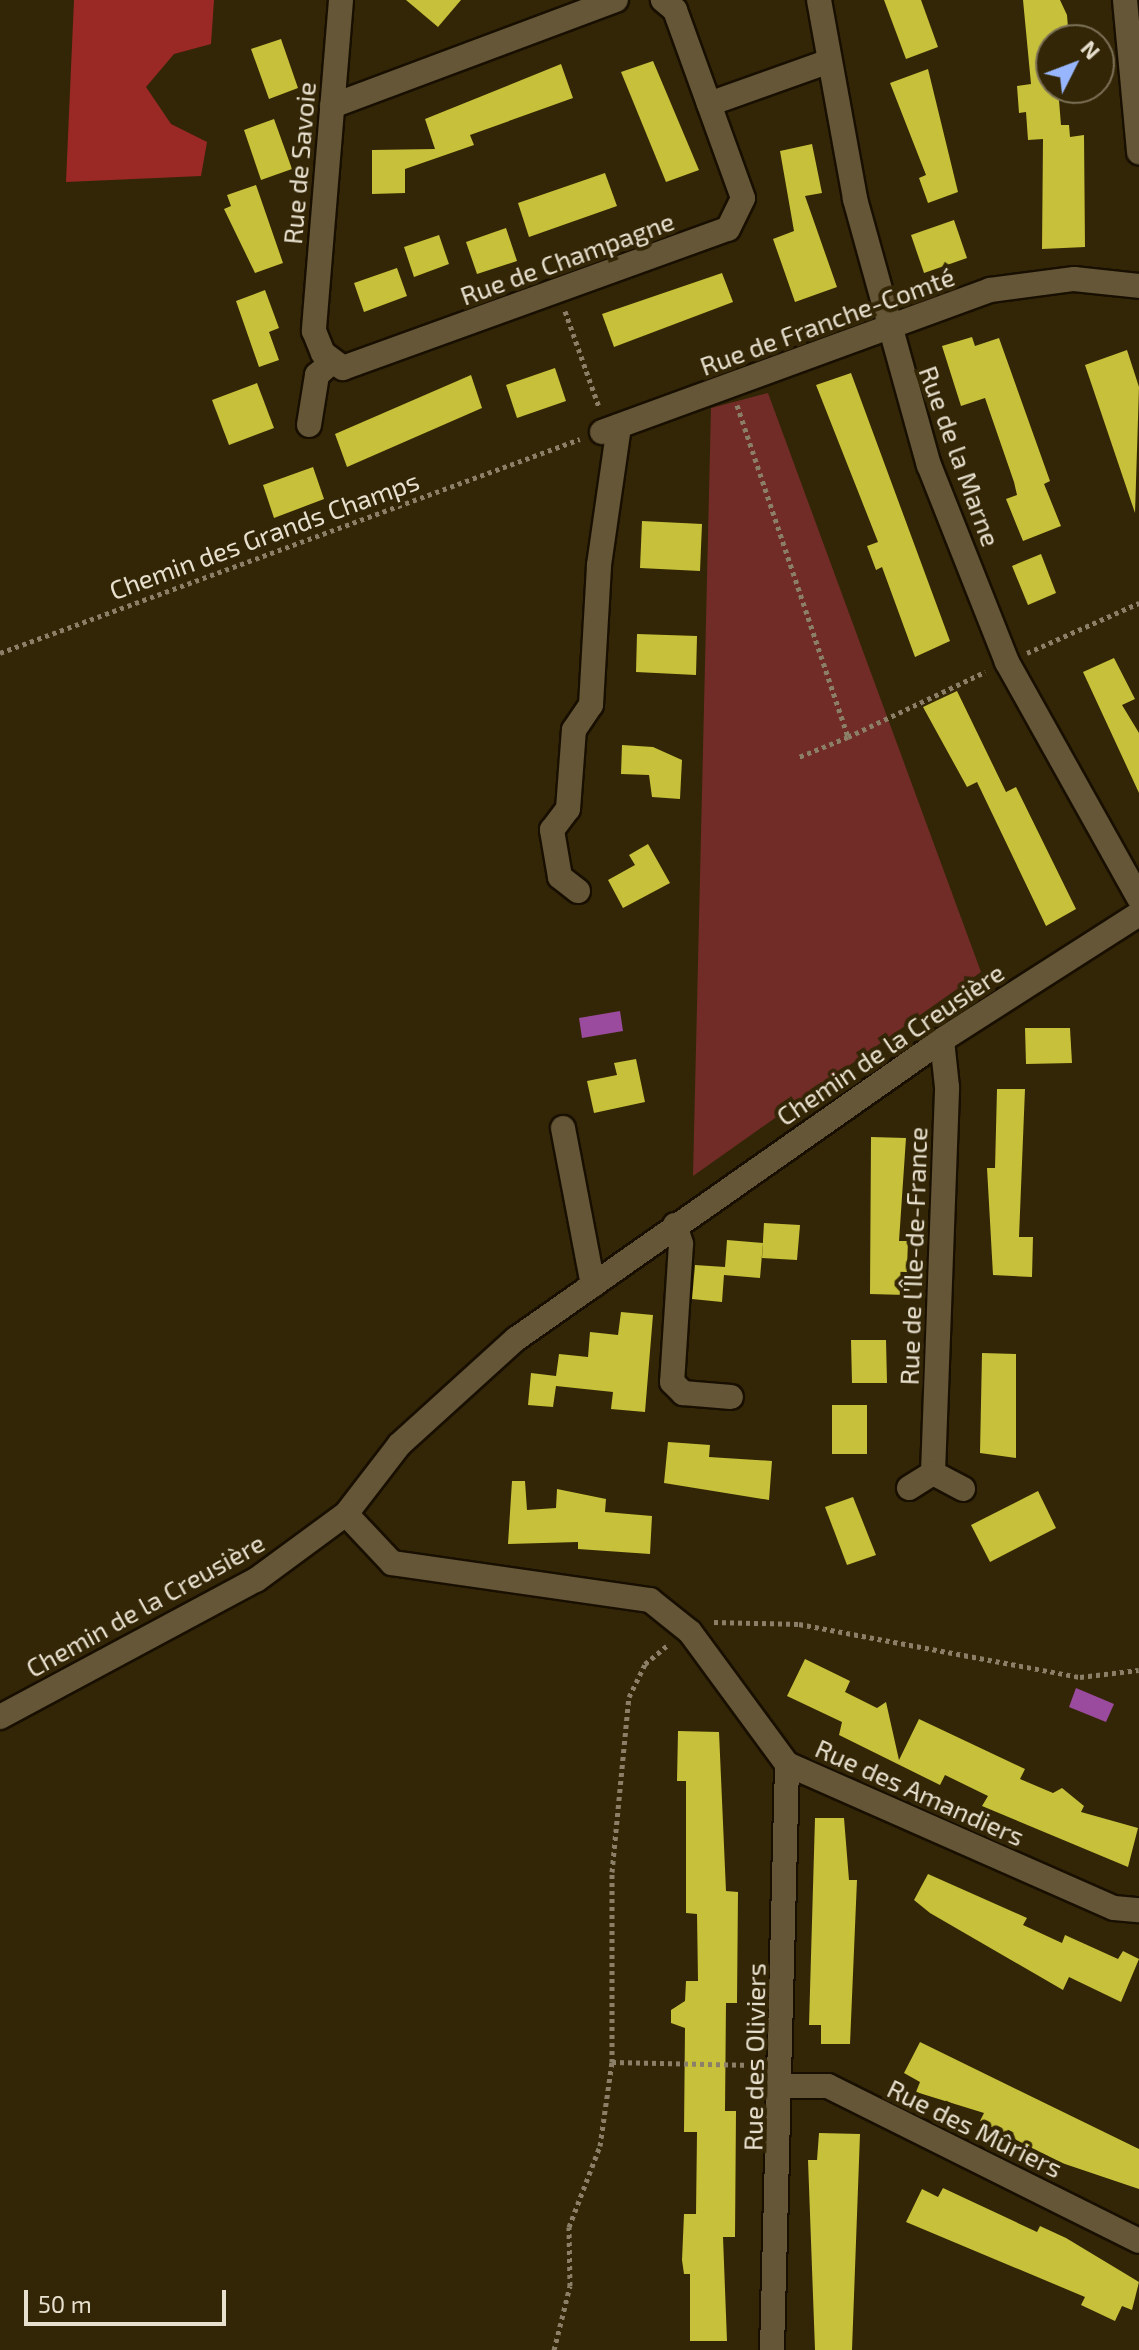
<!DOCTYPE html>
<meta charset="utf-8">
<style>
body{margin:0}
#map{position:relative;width:1139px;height:2350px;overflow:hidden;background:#332606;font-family:"Exo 2",sans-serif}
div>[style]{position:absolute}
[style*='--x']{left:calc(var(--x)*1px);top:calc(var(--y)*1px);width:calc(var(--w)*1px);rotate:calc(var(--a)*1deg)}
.green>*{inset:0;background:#712c27}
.forest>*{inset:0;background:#9a2926}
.water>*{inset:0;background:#9b4b9d}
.building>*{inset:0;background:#c7c03a}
.path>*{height:5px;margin-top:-2.5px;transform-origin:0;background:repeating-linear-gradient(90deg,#8b8067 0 4px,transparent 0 8px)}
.roads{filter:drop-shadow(2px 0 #180f00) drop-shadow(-2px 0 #180f00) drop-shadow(0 2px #180f00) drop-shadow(0 -2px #180f00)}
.minor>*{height:24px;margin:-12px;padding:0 12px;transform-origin:12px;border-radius:12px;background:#645636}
span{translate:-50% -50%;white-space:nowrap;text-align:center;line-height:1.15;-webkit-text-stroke:8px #332606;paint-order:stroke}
.street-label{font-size:26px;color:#e8e0cf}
.north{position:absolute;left:1035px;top:24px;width:80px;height:80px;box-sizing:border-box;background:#332606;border:2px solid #7b7056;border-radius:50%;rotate:48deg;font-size:22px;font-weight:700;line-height:32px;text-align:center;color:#e8e0cf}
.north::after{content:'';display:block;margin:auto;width:28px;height:36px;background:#98b6fd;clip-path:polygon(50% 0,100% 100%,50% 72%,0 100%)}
.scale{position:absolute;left:24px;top:2290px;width:202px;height:36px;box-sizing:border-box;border:4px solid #e8e0cf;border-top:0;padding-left:10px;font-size:24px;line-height:28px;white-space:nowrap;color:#e8e0cf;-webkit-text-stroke:6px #332606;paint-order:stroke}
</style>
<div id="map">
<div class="green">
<div style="clip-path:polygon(768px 393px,981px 972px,693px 1176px,711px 408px)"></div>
</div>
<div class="forest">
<div style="clip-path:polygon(74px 0,214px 0,211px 44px,174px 54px,146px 87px,171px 124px,207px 142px,201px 176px,66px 182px)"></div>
</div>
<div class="water">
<div style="clip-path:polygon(620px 1011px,623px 1031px,582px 1038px,579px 1018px)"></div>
<div style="clip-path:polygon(1076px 1688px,1114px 1704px,1106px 1722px,1069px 1707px)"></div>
</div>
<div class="building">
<div style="clip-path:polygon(406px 0,461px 0,438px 27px)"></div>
<div style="clip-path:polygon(884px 0,921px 0,938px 47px,906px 59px)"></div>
<div style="clip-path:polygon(1023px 0,1060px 0,1067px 15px,1069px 40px,1051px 40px,1051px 88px,1058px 88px,1061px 125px,1069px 125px,1070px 137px,1084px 135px,1085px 247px,1042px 249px,1043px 139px,1028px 140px,1026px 112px,1019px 113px,1017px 86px,1031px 84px)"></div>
<div style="clip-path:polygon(281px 39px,298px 88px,269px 99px,251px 49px)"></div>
<div style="clip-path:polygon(653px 61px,699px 170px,666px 182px,621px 72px)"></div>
<div style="clip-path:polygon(561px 64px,573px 98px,470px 135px,474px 145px,405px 169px,405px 193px,372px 194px,372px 150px,435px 149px,425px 119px)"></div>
<div style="clip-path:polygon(928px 69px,958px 192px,928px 203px,919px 178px,926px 175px,890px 83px)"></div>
<div style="clip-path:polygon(274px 119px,292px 169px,261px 180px,244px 130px)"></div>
<div style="clip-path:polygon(812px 144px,822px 193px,805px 196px,837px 287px,795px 302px,773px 239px,794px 231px,780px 151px)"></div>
<div style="clip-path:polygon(605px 173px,617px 206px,529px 237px,518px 203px)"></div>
<div style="clip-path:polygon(256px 185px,283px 263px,255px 273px,224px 209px,231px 206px,227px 195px)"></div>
<div style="clip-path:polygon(954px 220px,967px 258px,924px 273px,911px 235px)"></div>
<div style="clip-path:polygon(506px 228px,517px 261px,477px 274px,466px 242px)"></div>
<div style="clip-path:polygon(439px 235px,449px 264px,414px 277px,404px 247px)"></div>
<div style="clip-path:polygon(397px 268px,407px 296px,364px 312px,354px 283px)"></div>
<div style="clip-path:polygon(722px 273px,733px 302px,614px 347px,602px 314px)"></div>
<div style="clip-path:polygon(265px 290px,279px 328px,269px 332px,279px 360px,259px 367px,236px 301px)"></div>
<div style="clip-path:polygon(972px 337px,975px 346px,999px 338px,1050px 481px,1044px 484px,1061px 526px,1023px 541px,1006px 499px,1017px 495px,1014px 482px,985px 398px,961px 406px,942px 346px)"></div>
<div style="clip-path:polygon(1127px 350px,1139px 387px,1135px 513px,1085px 365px)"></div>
<div style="clip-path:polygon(555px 368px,566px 401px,517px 418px,506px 385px)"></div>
<div style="clip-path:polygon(851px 373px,950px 641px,915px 657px,882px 567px,876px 570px,867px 546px,878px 542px,816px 385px)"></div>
<div style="clip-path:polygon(471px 375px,482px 408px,347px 467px,335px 434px)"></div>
<div style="clip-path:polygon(257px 383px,274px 428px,229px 445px,212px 400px)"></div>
<div style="clip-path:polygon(313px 467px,324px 499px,274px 518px,263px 485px)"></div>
<div style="clip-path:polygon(642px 521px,702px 524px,700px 571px,640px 568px)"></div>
<div style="clip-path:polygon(1041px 554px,1056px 593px,1028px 605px,1012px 566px)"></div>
<div style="clip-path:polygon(637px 634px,697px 636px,696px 675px,636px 672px)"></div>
<div style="clip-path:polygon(1114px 658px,1135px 699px,1122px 705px,1139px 733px,1139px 793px,1083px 672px)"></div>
<div style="clip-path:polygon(957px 691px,1006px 792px,1016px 787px,1076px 909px,1046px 926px,977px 782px,967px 787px,923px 707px)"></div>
<div style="clip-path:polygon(622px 745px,653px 747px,682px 760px,680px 799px,652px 797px,649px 775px,621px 774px)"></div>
<div style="clip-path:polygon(648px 844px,670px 883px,623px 908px,608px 880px,635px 865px,629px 855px)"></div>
<div style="clip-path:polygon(1025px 1028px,1070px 1028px,1072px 1063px,1026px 1064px)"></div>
<div style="clip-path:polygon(636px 1059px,645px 1102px,594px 1113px,587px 1081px,617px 1075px,614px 1063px)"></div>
<div style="clip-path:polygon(997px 1089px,1025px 1089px,1019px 1237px,1033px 1237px,1032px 1277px,993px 1275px,987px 1168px,995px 1168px)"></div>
<div style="clip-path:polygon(871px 1137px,906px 1138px,899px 1241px,908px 1241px,906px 1295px,870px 1294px)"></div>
<div style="clip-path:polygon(764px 1223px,800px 1225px,797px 1260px,762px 1258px)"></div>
<div style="clip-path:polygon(727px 1240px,763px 1243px,760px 1278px,724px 1275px,722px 1302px,692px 1299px,695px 1265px,725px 1267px)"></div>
<div style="clip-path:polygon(621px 1312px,653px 1315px,645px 1412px,611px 1409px,613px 1392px,556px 1386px,553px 1407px,528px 1405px,531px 1373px,556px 1376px,559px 1354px,588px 1357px,590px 1332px,618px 1335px)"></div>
<div style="clip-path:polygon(851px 1340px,886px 1340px,887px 1383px,852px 1383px)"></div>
<div style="clip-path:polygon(982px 1353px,1016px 1354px,1016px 1458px,980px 1453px)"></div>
<div style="clip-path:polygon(832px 1405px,867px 1405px,867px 1454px,832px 1454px)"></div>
<div style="clip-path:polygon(668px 1442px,710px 1445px,709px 1457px,772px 1461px,769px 1500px,664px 1483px)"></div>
<div style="clip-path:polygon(512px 1481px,525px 1481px,527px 1510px,556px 1508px,557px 1489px,606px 1499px,605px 1512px,652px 1516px,650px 1554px,578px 1549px,578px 1542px,508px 1544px)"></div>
<div style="clip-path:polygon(1038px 1491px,1056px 1528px,990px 1562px,971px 1525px)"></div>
<div style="clip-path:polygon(853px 1497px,876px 1555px,847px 1565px,825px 1507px)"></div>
<div style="clip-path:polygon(805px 1659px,850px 1681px,845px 1692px,877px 1708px,886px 1702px,899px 1760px,919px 1719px,1025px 1769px,1020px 1779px,1053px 1793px,1062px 1788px,1084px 1806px,1081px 1812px,1138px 1828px,1128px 1867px,982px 1806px,988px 1796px,945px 1775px,940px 1785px,839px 1735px,842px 1722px,787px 1696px)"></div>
<div style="clip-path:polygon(678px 1731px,719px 1732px,726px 1891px,738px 1892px,737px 2003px,726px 2003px,725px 2111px,736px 2111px,735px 2237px,723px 2237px,727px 2341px,690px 2341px,690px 2274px,684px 2274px,682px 2260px,684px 2214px,696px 2214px,697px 2132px,684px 2132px,685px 2028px,671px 2023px,671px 2010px,685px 2001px,686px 1981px,698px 1981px,697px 1914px,686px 1913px,686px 1781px,677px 1781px)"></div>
<div style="clip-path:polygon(815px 1818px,844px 1818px,849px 1880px,857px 1880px,850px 2044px,821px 2044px,821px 2025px,809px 2025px)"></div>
<div style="clip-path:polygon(928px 1874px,1027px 1918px,1023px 1925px,1062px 1943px,1065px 1935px,1118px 1959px,1123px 1951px,1139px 1959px,1121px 2002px,1069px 1977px,1063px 1990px,930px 1913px,914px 1900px)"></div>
<div style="clip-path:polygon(920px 2042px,1139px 2149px,1139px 2189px,1059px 2162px,980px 2121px,984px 2113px,916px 2092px,920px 2082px,904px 2073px)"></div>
<div style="clip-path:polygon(819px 2133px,860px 2134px,852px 2350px,815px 2350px,808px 2160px,817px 2160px)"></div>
<div style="clip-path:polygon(943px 2188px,1037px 2232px,1040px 2226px,1066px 2238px,1139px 2282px,1132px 2310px,1122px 2306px,1115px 2321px,1081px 2305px,1085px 2297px,906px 2222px,922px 2189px,938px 2197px)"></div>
</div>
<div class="path">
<div style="--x:565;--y:311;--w:102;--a:70.5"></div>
<div style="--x:737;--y:405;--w:350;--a:71.5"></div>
<div style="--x:848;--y:737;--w:53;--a:157.8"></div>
<div style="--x:0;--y:653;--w:618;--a:-20.25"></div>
<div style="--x:1027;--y:653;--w:123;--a:-24.1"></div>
<div style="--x:848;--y:737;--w:152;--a:-25.4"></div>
<div style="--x:714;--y:1622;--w:85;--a:1.3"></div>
<div style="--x:799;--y:1624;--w:286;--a:10.7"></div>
<div style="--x:1080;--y:1677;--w:59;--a:-6.8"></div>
<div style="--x:612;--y:2062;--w:143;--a:1.2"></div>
<div style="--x:554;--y:2350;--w:66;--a:-76"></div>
<div style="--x:570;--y:2286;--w:59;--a:-91"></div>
<div style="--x:569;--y:2227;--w:87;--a:-69.1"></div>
<div style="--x:600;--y:2146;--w:85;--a:-81.9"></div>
<div style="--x:612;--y:2062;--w:190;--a:-90"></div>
<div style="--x:612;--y:1872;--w:176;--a:-84.5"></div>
<div style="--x:629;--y:1697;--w:37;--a:-64"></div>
<div style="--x:645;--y:1664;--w:31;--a:-40"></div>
</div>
<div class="roads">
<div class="minor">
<div style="--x:341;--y:0;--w:332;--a:94.7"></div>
<div style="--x:314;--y:331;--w:24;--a:68"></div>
<div style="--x:323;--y:353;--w:25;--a:37"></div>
<div style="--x:343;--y:368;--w:409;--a:-19.9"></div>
<div style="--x:728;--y:229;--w:34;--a:-64"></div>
<div style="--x:743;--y:198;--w:200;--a:-109.9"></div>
<div style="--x:675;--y:10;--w:16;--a:-140"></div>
<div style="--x:819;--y:0;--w:202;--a:79.7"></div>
<div style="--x:855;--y:199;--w:276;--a:74.5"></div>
<div style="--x:929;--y:465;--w:212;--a:68.4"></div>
<div style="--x:1007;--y:662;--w:270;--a:60.8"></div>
<div style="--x:1125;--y:0;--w:153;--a:84.7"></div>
<div style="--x:709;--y:104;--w:128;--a:-19.6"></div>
<div style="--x:332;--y:106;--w:303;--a:-20.5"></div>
<div style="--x:309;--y:425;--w:51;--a:-80.9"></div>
<div style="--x:317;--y:375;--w:21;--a:-41"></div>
<div style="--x:602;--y:432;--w:413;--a:-20.1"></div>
<div style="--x:990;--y:290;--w:85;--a:-7.5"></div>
<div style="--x:1074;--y:279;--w:65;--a:6.1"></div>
<div style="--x:578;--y:891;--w:23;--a:-142"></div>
<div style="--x:560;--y:877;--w:48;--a:-99.7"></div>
<div style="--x:552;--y:830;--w:26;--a:-53"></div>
<div style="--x:568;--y:809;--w:79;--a:-85.7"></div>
<div style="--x:574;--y:730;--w:30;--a:-56"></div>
<div style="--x:591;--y:705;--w:140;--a:-86.7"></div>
<div style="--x:599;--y:565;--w:140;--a:-81.8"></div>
<div style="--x:563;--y:1128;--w:160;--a:79.2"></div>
<div style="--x:675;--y:1225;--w:20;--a:72"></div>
<div style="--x:681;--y:1244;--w:138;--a:93.7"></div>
<div style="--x:672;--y:1382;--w:16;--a:45"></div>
<div style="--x:683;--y:1393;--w:48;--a:4.8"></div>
<div style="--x:933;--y:1473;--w:386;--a:-87.9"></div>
<div style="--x:947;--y:1087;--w:47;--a:-96.1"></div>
<div style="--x:909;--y:1488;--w:28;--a:-32"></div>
<div style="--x:933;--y:1473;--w:34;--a:28"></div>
<div style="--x:346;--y:1514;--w:67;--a:46.8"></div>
<div style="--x:392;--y:1563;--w:261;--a:8.2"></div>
<div style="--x:650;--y:1600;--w:51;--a:38.7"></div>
<div style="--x:690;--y:1632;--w:164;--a:53.7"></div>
<div style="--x:787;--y:1764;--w:357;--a:23.8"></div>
<div style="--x:1114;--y:1908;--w:25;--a:5"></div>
<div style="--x:0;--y:1717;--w:290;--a:-28.2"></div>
<div style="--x:256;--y:1580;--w:112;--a:-36.3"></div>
<div style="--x:346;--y:1514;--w:88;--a:-52.4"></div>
<div style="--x:400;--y:1444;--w:156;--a:-42.2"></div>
<div style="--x:516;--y:1339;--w:520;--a:-35.06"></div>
<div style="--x:942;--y:1040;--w:234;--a:-32.6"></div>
<div style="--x:782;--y:2086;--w:46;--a:0"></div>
<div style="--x:828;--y:2086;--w:347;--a:26.5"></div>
<div style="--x:772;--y:2350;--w:586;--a:-88.53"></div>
</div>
</div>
<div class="street-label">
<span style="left:299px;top:163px;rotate:-85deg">Rue de Savoie</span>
<span style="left:567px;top:258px;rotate:-20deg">Rue de Champagne</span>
<span style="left:827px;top:321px;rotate:-20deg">Rue de Franche-Comté</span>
<span style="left:960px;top:456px;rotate:70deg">Rue de la Marne</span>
<span style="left:264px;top:535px;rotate:-20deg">Chemin des Grands Champs</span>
<span style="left:890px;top:1044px;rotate:-34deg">Chemin de la Creusière</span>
<span style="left:913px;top:1256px;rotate:-88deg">Rue de l'Île-de-France</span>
<span style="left:145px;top:1605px;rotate:-29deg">Chemin de la Creusière</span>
<span style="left:920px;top:1792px;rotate:24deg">Rue des Amandiers</span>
<span style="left:754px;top:2057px;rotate:-89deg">Rue des Oliviers</span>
<span style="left:975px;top:2128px;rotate:26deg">Rue des Mûriers</span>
</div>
<div class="north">N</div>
<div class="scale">50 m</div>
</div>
